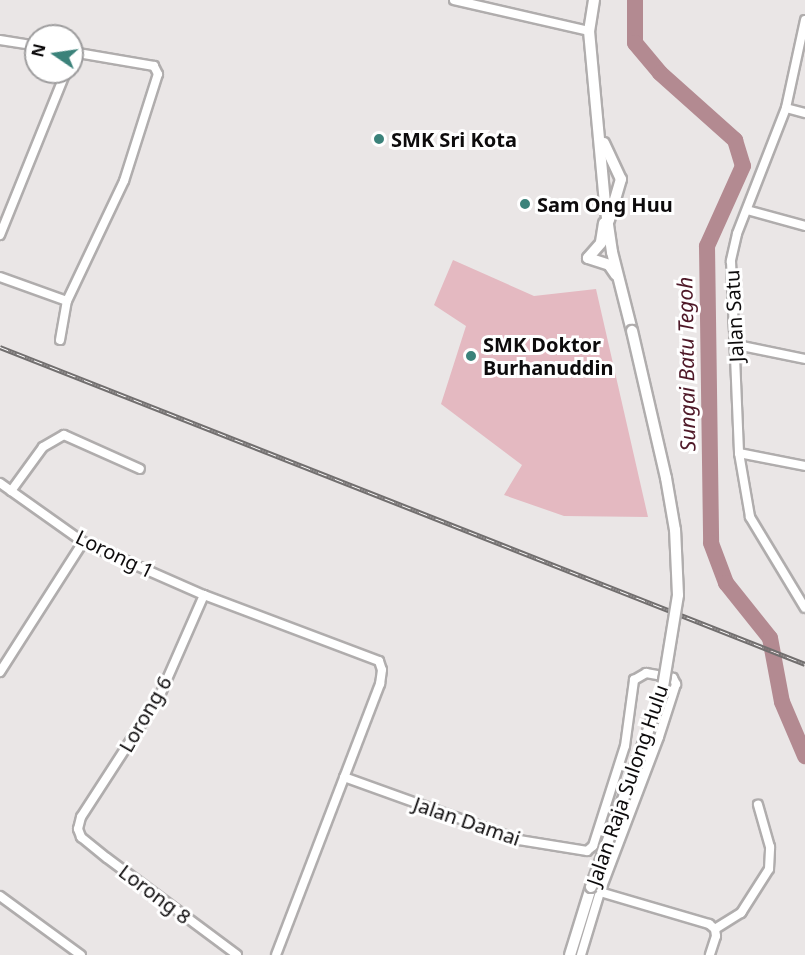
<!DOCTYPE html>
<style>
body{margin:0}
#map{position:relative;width:805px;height:955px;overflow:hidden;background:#eae6e6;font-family:"Noto Sans",sans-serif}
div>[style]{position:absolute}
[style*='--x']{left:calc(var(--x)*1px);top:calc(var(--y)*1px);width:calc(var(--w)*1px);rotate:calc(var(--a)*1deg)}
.green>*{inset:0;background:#e4b9c1}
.river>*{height:16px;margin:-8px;padding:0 8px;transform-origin:8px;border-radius:8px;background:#b38a91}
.roads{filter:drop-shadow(2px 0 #b0adad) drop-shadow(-2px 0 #b0adad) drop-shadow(0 2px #b0adad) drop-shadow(0 -2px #b0adad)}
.minor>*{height:8px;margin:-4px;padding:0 4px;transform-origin:4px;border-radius:4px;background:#fff}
.tertiary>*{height:10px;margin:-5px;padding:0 5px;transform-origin:5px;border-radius:5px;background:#fff}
.rail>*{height:5px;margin-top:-2.5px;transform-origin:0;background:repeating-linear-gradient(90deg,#fff 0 9px,#726f6f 0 18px);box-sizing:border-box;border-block:2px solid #726f6f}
.bridges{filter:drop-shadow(2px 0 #b0adad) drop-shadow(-2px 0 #b0adad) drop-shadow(0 2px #b0adad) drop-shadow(0 -2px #b0adad)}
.tertiary-bridge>*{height:10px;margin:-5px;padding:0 5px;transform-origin:5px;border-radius:5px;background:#fff}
.dots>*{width:16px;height:16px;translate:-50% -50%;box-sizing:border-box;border:3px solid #fff;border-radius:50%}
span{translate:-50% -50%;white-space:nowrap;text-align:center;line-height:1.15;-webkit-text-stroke:6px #fff;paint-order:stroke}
.poi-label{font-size:20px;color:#0d0b0c;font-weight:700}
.left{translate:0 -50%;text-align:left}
.street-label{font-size:20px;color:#0d0b0c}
.water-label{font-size:21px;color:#4f1928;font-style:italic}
.north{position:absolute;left:24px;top:24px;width:60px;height:60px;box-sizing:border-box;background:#fff;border:2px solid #9e9d9e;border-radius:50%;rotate:283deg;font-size:16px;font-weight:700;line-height:24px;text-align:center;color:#0d0b0c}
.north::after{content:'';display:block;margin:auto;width:21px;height:27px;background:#3b827a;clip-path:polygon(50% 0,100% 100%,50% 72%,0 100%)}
</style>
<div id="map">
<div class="green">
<div style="clip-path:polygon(453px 260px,534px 296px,596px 289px,648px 517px,564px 516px,504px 495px,522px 465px,441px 404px,466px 326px,434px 305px)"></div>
</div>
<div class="river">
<div style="--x:635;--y:0;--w:43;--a:90"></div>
<div style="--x:635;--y:43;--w:39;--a:50"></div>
<div style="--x:660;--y:73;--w:101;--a:41.8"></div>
<div style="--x:735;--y:140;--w:27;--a:73"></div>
<div style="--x:743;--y:166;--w:88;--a:114.2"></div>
<div style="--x:707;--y:246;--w:297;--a:89.2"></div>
<div style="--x:711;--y:543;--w:43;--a:69.4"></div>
<div style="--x:726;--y:583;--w:70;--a:51.3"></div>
<div style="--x:770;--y:638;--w:65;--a:79.4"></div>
<div style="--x:782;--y:702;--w:59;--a:66.9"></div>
</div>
<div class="roads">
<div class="minor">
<div style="--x:454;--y:0;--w:139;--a:12.9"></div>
<div style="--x:805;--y:20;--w:90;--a:102.2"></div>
<div style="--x:786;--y:108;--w:135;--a:111.3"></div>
<div style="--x:737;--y:234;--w:28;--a:103"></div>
<div style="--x:731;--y:261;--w:192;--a:87.6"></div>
<div style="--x:739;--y:453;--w:65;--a:80.2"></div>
<div style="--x:750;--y:517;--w:106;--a:58.9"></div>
<div style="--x:0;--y:40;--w:36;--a:9"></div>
<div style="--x:786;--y:108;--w:20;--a:15"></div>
<div style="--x:747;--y:210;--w:60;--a:15.4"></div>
<div style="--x:0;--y:235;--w:176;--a:-68"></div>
<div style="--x:0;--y:277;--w:71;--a:19.7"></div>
<div style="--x:60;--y:340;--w:40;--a:-80"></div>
<div style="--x:67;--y:301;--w:133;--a:-64.6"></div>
<div style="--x:124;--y:181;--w:112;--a:-72.4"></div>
<div style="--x:158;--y:74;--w:9;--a:-117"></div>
<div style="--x:154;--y:66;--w:83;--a:-170.3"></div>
<div style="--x:737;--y:345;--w:69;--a:11.6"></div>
<div style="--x:739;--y:453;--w:67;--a:11.1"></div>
<div style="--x:0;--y:483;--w:102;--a:35.4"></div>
<div style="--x:83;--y:542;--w:132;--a:23.7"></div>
<div style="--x:204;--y:595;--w:187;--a:20.7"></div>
<div style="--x:379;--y:661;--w:9;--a:72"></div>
<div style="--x:382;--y:670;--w:14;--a:98"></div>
<div style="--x:380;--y:684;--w:290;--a:111"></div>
<div style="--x:11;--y:491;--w:54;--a:-54"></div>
<div style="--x:43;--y:447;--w:24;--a:-30"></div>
<div style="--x:64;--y:435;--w:83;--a:24.1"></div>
<div style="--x:204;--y:595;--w:109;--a:113.7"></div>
<div style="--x:160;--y:695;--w:145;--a:122.9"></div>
<div style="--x:81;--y:817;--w:12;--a:104"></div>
<div style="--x:78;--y:829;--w:9;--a:69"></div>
<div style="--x:81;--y:837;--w:33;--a:39"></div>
<div style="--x:107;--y:858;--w:162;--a:36.7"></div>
<div style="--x:0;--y:672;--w:154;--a:-57.4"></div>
<div style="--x:344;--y:777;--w:186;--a:19.8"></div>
<div style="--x:519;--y:840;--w:69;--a:9.2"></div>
<div style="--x:587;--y:851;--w:8;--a:-40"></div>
<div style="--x:593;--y:846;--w:105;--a:-72.3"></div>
<div style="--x:625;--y:746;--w:67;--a:-82.2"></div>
<div style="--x:634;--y:680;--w:14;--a:-30"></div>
<div style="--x:646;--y:673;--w:27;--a:10"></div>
<div style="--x:673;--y:678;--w:7;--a:63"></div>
<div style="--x:676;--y:684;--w:56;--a:107.8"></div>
<div style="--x:659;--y:737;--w:166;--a:110.8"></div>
<div style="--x:600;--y:892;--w:66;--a:106.8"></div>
<div style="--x:600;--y:892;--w:114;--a:16.4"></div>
<div style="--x:709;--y:924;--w:8;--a:40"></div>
<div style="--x:715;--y:929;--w:7;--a:82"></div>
<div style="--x:716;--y:936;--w:20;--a:108"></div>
<div style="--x:0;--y:896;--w:100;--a:36.1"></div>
<div style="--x:715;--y:929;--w:31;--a:-32"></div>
<div style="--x:741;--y:913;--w:52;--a:-57.5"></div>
<div style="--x:769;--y:869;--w:22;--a:-87"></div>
<div style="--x:770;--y:847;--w:44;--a:-105.9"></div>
</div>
<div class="tertiary">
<div style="--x:594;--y:0;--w:31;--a:99"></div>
<div style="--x:589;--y:31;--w:174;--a:84.7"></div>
<div style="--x:605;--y:204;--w:49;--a:81.7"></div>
<div style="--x:612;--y:252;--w:81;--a:75.8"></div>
<div style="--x:604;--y:143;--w:40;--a:65"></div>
<div style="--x:621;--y:179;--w:43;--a:106.3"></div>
<div style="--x:604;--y:223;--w:20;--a:99"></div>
<div style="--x:601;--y:243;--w:20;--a:131"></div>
<div style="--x:588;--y:258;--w:22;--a:18"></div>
<div style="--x:609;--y:265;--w:12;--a:55"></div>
<div style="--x:570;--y:955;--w:71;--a:-72.8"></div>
</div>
</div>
<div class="rail">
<div style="--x:0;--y:347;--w:865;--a:21.49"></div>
</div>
<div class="bridges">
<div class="tertiary-bridge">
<div style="--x:591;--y:887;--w:207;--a:-69.9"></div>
<div style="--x:662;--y:693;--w:99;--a:-80.7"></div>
<div style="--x:678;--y:595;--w:65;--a:-92.6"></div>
<div style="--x:675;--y:530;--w:53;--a:-99.8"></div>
<div style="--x:666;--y:478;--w:151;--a:-103"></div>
</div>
</div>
<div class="dots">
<div style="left:379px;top:139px;background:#3b827a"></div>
<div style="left:525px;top:204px;background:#3b827a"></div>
<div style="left:471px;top:356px;background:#3b827a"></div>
</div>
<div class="poi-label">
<span class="left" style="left:391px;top:139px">SMK Sri Kota</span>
<span class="left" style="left:537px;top:204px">Sam Ong Huu</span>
<span class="left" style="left:483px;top:356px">SMK Doktor<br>Burhanuddin</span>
</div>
<div class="street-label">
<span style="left:734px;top:316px;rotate:-93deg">Jalan Satu</span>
<span style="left:115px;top:554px;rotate:26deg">Lorong 1</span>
<span style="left:145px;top:714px;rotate:-60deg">Lorong 6</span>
<span style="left:627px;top:785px;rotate:-71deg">Jalan Raja Sulong Hulu</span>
<span style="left:467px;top:821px;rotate:19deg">Jalan Damai</span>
<span style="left:155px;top:894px;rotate:37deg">Lorong 8</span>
</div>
<div class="water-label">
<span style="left:686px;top:364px;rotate:-91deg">Sungai Batu Tegoh</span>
</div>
<div class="north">N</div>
</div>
